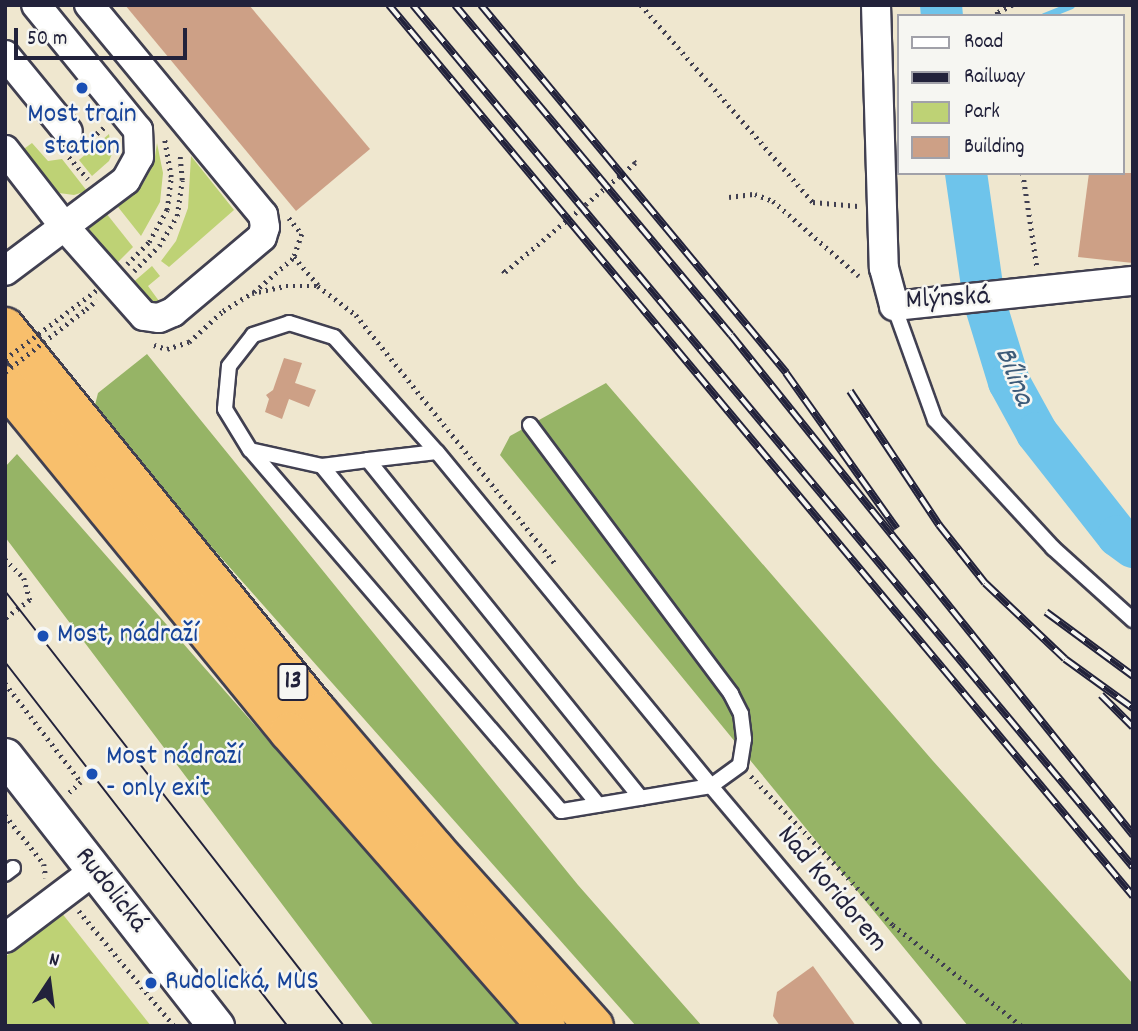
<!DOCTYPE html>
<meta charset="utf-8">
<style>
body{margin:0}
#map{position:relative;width:1138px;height:1031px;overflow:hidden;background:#efe7cf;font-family:Dekko,sans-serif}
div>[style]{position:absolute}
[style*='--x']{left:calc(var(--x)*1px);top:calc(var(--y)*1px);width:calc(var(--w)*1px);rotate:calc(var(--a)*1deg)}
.green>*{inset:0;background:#bed275}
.forest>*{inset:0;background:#96b466}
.stream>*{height:7px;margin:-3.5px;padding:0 3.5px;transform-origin:3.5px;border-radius:3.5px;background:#6ec4eb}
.river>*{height:42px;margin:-21px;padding:0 21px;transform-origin:21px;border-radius:21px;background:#6ec4eb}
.building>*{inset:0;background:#cda086}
.path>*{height:4.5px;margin-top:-2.25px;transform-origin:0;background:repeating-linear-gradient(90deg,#414051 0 2px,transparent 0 7px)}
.roads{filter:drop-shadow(2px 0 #414051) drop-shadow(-2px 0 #414051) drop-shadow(0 2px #414051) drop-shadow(0 -2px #414051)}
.service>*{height:14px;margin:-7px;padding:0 7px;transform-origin:7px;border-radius:7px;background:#fff}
.minor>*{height:28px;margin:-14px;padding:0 14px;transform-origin:14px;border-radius:14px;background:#fff}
.tertiary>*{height:35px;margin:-17.5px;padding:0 17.5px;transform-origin:17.5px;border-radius:17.5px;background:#fff}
.trunk>*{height:38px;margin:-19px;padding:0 19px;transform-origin:19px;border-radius:19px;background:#f8bf6c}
.tram>*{height:2px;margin:-1px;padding:0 1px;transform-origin:1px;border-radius:1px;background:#22223b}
.rail>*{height:8px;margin-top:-4px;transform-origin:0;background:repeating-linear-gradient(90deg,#f6f6f2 0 16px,#22223b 0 32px);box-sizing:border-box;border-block:2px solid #22223b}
.path-bridge>*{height:4.5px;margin-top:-2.25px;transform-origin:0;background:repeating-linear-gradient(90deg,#414051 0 2px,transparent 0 7px)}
.dots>*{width:19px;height:19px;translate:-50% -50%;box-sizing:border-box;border:4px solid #f6f6f2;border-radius:50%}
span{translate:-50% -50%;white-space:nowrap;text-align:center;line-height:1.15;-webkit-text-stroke:5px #f6f6f2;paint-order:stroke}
.shield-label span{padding:2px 5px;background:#f6f6f2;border:2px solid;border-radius:5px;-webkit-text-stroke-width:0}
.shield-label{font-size:26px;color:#22223b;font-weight:700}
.transit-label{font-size:28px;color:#164399}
.left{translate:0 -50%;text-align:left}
.street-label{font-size:28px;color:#22223b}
.water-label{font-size:30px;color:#3d5b79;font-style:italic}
.frame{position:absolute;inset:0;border:7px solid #22223b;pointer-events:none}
.legend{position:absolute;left:897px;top:14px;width:228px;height:161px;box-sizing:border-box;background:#f6f6f2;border:2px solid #a1a1a9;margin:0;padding:9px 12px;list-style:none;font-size:21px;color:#22223b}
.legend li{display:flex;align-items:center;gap:14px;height:35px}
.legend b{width:35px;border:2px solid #a1a1a9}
.north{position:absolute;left:14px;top:947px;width:70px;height:70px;-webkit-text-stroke:5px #f6f6f2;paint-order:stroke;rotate:13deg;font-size:19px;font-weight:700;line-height:28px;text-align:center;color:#22223b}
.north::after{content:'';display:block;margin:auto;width:24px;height:32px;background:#22223b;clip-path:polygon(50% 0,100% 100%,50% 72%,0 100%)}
.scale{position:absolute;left:14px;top:28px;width:173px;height:32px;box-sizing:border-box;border:4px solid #22223b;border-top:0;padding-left:9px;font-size:21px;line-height:24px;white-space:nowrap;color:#22223b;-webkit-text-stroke:5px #f6f6f2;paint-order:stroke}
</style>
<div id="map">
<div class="green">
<div style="clip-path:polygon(109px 134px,112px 154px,109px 161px,92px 176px,79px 160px)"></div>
<div style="clip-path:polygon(32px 143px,48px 161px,62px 159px,87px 191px,74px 195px,59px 193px,47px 183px,21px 151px)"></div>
<div style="clip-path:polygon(157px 143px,163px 173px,160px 202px,141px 236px,118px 207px,144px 182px,154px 163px)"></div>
<div style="clip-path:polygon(191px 156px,234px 210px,169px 267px,161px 261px,176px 241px,188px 208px)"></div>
<div style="clip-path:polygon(106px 213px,133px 247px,114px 266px,86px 231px)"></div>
<div style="clip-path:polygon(152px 266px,160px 276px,148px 286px,159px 301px,151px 305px,130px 285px)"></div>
<div style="clip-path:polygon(61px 912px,151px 1026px,5px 1026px,5px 957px)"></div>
</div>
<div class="forest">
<div style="clip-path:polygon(147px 354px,578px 885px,702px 1026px,636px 1026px,93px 413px,98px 393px)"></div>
<div style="clip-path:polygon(606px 383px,933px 761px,1133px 984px,1133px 1026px,968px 1026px,500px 455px,510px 436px)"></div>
<div style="clip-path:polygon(17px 454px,274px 747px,522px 1026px,374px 1026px,5px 537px,5px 467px)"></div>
</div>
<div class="stream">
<div style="--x:1044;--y:16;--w:29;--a:-22"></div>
</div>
<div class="river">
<div style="--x:941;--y:5;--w:11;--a:85"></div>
<div style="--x:966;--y:173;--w:128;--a:81.9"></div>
<div style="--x:984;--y:300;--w:86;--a:73"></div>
<div style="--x:1009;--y:382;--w:58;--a:61.2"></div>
<div style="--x:1037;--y:433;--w:131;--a:51.8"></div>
<div style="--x:1118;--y:536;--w:19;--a:36"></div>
</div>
<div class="building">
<div style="clip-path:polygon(125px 5px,249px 5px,370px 149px,296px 211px)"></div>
<div style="clip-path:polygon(1089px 173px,1133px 173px,1133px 263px,1078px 257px)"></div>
<div style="clip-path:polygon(284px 358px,302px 363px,295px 383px,316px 390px,309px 407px,289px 399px,282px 419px,265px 412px,269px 399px,266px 395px,273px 390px)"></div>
<div style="clip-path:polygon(813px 966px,856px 1026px,780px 1026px,773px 1016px,777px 992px)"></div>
</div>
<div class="path">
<div style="--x:641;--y:5;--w:262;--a:48.9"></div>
<div style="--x:813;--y:202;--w:45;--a:5.1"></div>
<div style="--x:997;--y:5;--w:11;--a:85"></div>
<div style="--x:998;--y:12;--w:16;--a:-27"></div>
<div style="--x:91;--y:138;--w:19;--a:-39"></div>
<div style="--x:69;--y:157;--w:29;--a:49"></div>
<div style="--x:1023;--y:173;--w:95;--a:81.5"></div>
<div style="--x:729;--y:197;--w:26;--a:-7"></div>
<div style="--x:755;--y:194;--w:19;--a:21"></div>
<div style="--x:773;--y:201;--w:114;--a:41.1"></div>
<div style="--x:289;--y:218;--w:21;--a:51"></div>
<div style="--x:302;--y:234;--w:24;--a:109"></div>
<div style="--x:127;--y:264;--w:31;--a:-45"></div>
<div style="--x:149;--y:242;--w:37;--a:-61"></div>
<div style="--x:167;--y:210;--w:33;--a:-83"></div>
<div style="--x:171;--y:177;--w:41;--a:-99.9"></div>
<div style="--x:503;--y:270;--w:3;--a:45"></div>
<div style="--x:505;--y:272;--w:170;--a:-40"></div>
<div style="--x:635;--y:163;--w:4;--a:-135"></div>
<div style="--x:134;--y:271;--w:35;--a:-45"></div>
<div style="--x:159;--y:246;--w:35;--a:-59"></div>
<div style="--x:177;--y:216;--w:36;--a:-82"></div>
<div style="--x:182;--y:180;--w:24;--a:-95"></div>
<div style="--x:254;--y:292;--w:53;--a:-41.2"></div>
<div style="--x:294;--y:257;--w:37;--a:49"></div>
<div style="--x:86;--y:309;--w:14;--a:-39"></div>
<div style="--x:154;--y:345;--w:14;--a:17"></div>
<div style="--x:167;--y:349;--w:23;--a:-18"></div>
<div style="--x:189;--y:342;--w:46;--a:-42.4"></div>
<div style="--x:223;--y:311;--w:34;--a:-32"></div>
<div style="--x:252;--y:293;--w:35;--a:-12"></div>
<div style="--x:286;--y:286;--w:32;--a:0"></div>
<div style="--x:318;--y:286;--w:48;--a:37.3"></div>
<div style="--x:356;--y:315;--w:320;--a:51.3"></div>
<div style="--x:5;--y:559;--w:27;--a:45"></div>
<div style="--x:24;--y:578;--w:23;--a:75"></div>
<div style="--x:30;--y:600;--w:31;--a:143"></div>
<div style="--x:5;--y:683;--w:125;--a:52.5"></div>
<div style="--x:81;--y:782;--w:16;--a:137"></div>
<div style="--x:751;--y:776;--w:206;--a:46.4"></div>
<div style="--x:893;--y:925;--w:164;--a:38.1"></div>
<div style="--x:5;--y:815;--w:63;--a:51.5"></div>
<div style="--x:44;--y:864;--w:14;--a:82"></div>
<div style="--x:79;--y:911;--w:149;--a:50.4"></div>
</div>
<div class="roads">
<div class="service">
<div style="--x:894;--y:306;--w:121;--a:70.2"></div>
<div style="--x:935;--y:420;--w:174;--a:47.3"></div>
<div style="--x:1053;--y:548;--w:108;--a:42"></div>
<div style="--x:530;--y:425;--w:336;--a:53.2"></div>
<div style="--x:731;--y:694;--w:22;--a:63"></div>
<div style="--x:741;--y:714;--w:25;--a:83"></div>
<div style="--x:744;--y:739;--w:26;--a:99"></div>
<div style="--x:740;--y:765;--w:36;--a:144"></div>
<div style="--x:711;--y:786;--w:152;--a:170.5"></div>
<div style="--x:561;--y:811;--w:476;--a:-130.7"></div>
<div style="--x:250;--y:450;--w:48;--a:-121.4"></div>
<div style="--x:225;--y:409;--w:43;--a:-84.7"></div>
<div style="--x:229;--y:366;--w:39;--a:-52"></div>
<div style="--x:253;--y:335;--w:38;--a:-18"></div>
<div style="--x:289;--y:323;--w:47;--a:17.3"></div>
<div style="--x:334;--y:337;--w:154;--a:48.2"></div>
<div style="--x:437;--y:452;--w:432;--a:50.6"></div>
<div style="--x:711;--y:786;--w:314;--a:49.9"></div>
<div style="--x:250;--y:450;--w:74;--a:12.5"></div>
<div style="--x:322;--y:466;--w:437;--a:50.8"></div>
<div style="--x:368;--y:460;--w:69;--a:-6.6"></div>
<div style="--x:322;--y:466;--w:46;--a:-7.4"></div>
<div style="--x:368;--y:460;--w:434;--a:51.1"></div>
<div style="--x:5;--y:874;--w:10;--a:-37"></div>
</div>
<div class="minor">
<div style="--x:876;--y:5;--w:263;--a:88.3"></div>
<div style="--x:884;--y:268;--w:39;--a:75"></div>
<div style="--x:894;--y:306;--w:240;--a:-6"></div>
<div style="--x:5;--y:55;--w:99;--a:50.7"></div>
<div style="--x:5;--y:150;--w:96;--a:52.2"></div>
<div style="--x:64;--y:226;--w:120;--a:48.4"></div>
<div style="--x:144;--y:316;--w:15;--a:8"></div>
<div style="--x:159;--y:318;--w:15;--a:-23"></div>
<div style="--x:173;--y:312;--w:116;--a:-40.1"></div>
<div style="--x:262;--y:237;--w:10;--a:-73"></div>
<div style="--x:265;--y:227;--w:12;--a:-99"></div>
<div style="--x:263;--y:215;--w:273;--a:-129.6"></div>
<div style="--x:5;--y:271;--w:151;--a:-36.9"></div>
<div style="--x:126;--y:180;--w:26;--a:-61"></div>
<div style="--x:139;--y:157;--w:27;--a:-92"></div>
<div style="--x:138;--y:130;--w:161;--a:-129.2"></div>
<div style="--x:5;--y:938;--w:113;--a:-37.1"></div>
</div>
<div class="tertiary">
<div style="--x:5;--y:756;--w:343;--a:52"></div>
</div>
<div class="trunk">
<div style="--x:5;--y:327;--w:498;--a:50.9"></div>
<div style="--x:319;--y:713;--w:179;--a:49.5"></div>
<div style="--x:435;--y:849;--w:238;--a:48.1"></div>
<div style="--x:5;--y:385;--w:448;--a:50.7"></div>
<div style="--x:289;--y:732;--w:390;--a:48.8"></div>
</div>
</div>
<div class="tram">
<div style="--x:5;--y:591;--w:551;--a:52.07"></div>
<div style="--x:5;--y:662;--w:460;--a:52.2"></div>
</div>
<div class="rail">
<div style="--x:389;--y:5;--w:1161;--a:50.14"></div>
<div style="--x:413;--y:5;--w:1123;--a:50.13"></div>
<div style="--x:455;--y:5;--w:430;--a:50.1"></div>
<div style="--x:731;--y:335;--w:642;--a:51.2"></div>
<div style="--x:481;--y:5;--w:478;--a:50.3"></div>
<div style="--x:786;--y:373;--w:191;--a:54.6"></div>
<div style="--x:850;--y:391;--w:161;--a:56.4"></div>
<div style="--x:939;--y:525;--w:74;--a:51.6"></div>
<div style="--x:985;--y:583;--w:110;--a:43.5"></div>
<div style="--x:1065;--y:659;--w:84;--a:35.8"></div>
<div style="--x:1046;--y:612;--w:108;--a:36.3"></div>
<div style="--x:1101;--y:695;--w:45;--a:45"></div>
</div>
<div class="path-bridge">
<div style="--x:5;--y:359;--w:116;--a:-37"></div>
<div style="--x:5;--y:372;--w:103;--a:-37.9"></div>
</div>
<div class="dots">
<div style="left:82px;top:88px;background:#1a4fb4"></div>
<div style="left:43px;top:636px;background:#1a4fb4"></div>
<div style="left:92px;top:774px;background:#1a4fb4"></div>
<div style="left:151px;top:983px;background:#1a4fb4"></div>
</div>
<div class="shield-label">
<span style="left:293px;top:682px">13</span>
</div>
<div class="transit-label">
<span style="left:82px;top:132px">Most train<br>station</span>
<span class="left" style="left:57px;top:636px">Most, nádraží</span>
<span class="left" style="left:106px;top:774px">Most nádraží<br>- only exit</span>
<span class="left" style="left:165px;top:983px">Rudolická, MUS</span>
</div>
<div class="street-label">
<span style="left:948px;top:300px;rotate:-3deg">Mlýnská</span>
<span style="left:831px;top:890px;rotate:50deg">Nad Koridorem</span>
<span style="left:110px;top:891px;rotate:52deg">Rudolická</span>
</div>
<div class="water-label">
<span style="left:1012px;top:377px;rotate:68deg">Bílina</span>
</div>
<div class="frame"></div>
<ul class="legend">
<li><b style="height:9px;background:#fff"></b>Road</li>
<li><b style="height:9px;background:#22223b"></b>Railway</li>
<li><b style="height:19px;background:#bed275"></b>Park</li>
<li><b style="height:19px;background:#cda086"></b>Building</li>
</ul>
<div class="north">N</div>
<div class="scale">50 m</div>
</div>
